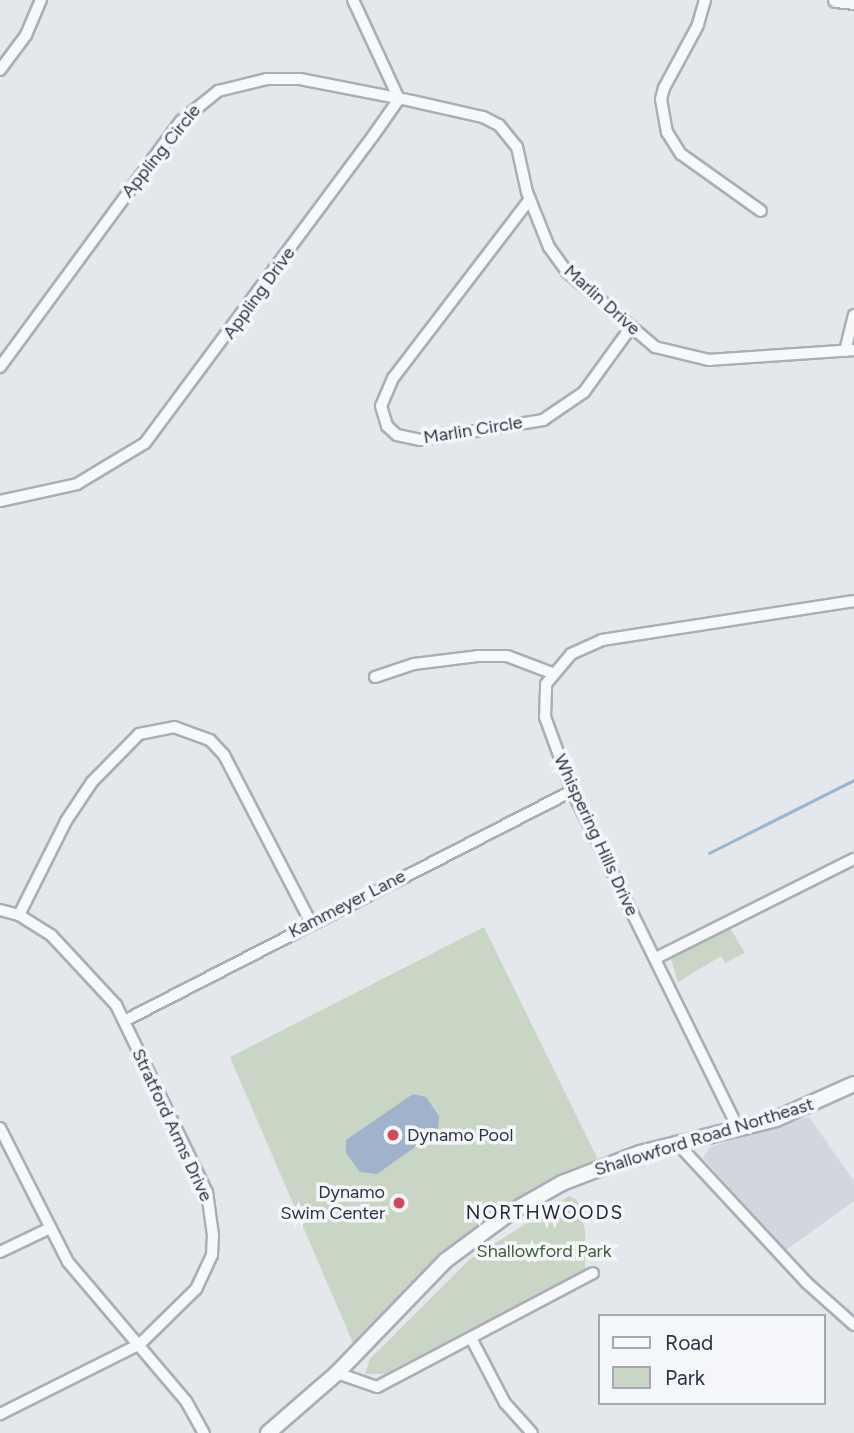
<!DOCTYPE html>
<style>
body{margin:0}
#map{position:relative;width:854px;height:1433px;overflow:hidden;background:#e4e7ec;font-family:Figtree,sans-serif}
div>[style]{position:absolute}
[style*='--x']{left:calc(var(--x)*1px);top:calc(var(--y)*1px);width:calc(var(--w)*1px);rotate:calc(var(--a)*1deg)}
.built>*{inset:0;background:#d2d6de}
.green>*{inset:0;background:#c9d6c5}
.water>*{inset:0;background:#9fb4cc}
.stream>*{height:2.5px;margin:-1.25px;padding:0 1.25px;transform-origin:1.25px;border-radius:1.25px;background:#9fb4cc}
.roads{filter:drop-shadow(2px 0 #a9aeb7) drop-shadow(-2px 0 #a9aeb7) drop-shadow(0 2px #a9aeb7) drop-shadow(0 -2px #a9aeb7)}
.minor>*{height:10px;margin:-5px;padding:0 5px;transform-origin:5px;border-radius:5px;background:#f7f8fa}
.tertiary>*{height:14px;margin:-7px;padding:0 7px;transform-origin:7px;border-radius:7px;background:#f7f8fa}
.dots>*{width:19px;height:19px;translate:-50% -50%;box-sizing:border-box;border:4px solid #f4f6f9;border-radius:50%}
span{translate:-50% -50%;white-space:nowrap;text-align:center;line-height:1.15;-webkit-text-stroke:7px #f4f6f9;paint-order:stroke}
.street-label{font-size:18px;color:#2b3445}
.poi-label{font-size:18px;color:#2b3445}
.left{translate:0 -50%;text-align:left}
.right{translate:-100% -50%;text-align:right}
.park-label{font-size:18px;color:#3f6138}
.neighbourhood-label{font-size:19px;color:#1d2536;letter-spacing:2px}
.legend{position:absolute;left:598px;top:1314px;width:228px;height:91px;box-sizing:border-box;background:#f4f6f9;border:2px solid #a4a8b1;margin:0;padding:9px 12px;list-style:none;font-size:21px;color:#2b3445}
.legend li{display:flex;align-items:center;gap:14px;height:35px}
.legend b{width:35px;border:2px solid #a4a8b1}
</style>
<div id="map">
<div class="built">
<div style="clip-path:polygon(809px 1117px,854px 1181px,854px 1201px,786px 1250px,703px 1158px,710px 1147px)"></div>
</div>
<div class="green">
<div style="clip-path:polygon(484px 927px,600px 1164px,522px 1208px,435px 1272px,359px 1357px,230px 1057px)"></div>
<div style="clip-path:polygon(730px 928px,745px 953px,725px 963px,721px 956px,678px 982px,671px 959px)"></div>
<div style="clip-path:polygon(569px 1196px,577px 1200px,585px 1230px,585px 1270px,385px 1374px,365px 1374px,370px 1359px,469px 1260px)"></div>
</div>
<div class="water">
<div style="clip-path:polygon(413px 1094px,426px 1097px,439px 1116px,438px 1131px,377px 1174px,360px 1172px,346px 1153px,346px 1140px)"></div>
</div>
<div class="stream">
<div style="--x:709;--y:853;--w:162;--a:-26.7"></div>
</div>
<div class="roads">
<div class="minor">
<div style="--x:705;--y:0;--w:26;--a:106"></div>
<div style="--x:698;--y:25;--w:72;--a:118.4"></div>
<div style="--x:664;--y:88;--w:11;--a:105"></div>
<div style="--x:661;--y:99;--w:34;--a:80"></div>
<div style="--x:667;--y:132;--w:26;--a:58"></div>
<div style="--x:681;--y:154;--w:98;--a:35.5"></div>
<div style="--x:0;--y:70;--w:44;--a:-53.4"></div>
<div style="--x:26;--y:35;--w:38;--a:-67"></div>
<div style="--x:530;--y:199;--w:225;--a:127.4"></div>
<div style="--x:393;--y:378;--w:30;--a:113"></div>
<div style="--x:381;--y:406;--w:21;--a:73"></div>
<div style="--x:387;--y:426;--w:13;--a:42"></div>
<div style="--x:397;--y:435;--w:24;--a:12"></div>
<div style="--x:420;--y:440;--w:125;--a:-9.2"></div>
<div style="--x:543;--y:420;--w:50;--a:-34.3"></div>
<div style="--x:584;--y:392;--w:80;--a:-54.1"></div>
<div style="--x:845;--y:351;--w:37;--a:-76"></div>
<div style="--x:0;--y:367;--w:305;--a:-53.7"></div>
<div style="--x:181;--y:121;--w:48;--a:-39"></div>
<div style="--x:218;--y:91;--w:50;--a:-13.8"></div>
<div style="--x:267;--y:79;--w:33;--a:0"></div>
<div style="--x:300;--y:79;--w:114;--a:11.1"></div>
<div style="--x:412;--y:101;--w:73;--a:12.7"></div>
<div style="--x:483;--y:117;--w:18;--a:27"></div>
<div style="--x:499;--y:125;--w:28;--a:51"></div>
<div style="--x:517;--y:147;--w:46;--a:77.5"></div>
<div style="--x:527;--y:192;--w:59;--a:68.2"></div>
<div style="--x:549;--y:247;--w:31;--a:54"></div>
<div style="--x:567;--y:272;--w:116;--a:40.4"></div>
<div style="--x:655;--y:347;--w:56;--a:13.5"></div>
<div style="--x:709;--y:360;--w:145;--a:-3.9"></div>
<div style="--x:0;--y:501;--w:79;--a:-12.4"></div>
<div style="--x:77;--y:484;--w:79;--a:-31.1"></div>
<div style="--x:145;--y:443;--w:382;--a:-53.4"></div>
<div style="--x:373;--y:136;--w:45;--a:-54.9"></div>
<div style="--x:399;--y:99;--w:109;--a:-114.9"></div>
<div style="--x:375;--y:677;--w:41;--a:-18.4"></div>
<div style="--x:414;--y:664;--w:64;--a:-7.1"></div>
<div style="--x:478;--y:656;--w:29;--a:0"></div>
<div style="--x:507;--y:656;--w:48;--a:20.7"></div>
<div style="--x:0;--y:910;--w:20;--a:15"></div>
<div style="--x:19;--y:915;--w:38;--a:32"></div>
<div style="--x:51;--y:935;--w:96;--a:47.1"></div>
<div style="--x:116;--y:1005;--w:208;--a:64.1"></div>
<div style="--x:207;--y:1192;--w:43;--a:82.1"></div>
<div style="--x:213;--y:1235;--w:20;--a:93"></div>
<div style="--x:212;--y:1255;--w:38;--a:115"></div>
<div style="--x:196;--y:1289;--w:78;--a:135.5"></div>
<div style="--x:140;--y:1344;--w:157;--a:153.4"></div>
<div style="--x:19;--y:915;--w:105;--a:-63.4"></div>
<div style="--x:66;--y:821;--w:47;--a:-56.3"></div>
<div style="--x:92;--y:782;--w:67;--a:-45.6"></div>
<div style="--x:139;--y:734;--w:36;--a:-11"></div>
<div style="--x:174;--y:727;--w:38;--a:20"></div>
<div style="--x:210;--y:740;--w:21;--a:47"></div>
<div style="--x:224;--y:755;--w:189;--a:62.6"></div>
<div style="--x:656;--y:958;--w:221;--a:-26.6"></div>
<div style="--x:124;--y:1021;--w:504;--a:-27.18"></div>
<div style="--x:737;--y:1126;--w:373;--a:-116.2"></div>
<div style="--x:572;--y:791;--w:79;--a:-110"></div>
<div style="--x:545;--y:717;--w:33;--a:-88"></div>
<div style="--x:546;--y:684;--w:39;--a:-50"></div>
<div style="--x:571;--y:654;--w:34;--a:-24"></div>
<div style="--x:602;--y:640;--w:255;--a:-8.8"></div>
<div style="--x:0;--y:1128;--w:150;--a:63.1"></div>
<div style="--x:68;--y:1262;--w:182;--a:49.7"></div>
<div style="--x:186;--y:1401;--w:37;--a:61"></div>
<div style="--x:676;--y:1142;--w:192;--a:47.1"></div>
<div style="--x:807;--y:1283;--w:63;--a:41.8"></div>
<div style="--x:0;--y:1252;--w:55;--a:-25.6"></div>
<div style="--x:471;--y:1338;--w:73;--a:62.4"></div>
<div style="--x:505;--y:1403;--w:40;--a:48"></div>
<div style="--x:337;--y:1373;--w:42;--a:19.3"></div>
<div style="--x:377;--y:1387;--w:244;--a:-27.8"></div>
</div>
<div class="tertiary">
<div style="--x:836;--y:0;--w:18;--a:6"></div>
<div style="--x:268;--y:1433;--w:91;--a:-41"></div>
<div style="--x:337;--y:1373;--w:156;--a:-46"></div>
<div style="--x:445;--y:1261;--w:82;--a:-36.6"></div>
<div style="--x:511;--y:1212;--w:59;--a:-29.6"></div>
<div style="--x:562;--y:1183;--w:84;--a:-21"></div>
<div style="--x:640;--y:1153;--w:140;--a:-14"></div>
<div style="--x:776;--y:1119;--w:85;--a:-24.2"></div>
</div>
</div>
<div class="dots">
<div style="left:393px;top:1135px;background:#d1495b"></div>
<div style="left:399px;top:1203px;background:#d1495b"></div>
</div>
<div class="street-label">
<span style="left:161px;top:151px;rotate:-51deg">Appling Circle</span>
<span style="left:259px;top:293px;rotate:-54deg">Appling Drive</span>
<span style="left:602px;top:300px;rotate:42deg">Marlin Drive</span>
<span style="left:473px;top:430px;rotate:-9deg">Marlin Circle</span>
<span style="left:596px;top:835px;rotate:65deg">Whispering Hills Drive</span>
<span style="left:347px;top:904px;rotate:-27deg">Kammeyer Lane</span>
<span style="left:172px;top:1125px;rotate:65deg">Stratford Arms Drive</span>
<span style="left:704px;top:1137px;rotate:-17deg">Shallowford Road Northeast</span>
</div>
<div class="poi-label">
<span class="left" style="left:407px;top:1135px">Dynamo Pool</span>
<span class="right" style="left:385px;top:1203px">Dynamo<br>Swim Center</span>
</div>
<div class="park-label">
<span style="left:544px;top:1251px">Shallowford Park</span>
</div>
<div class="neighbourhood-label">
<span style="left:545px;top:1213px">NORTHWOODS</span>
</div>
<ul class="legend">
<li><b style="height:9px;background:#f7f8fa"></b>Road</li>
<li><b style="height:19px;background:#c9d6c5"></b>Park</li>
</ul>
</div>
